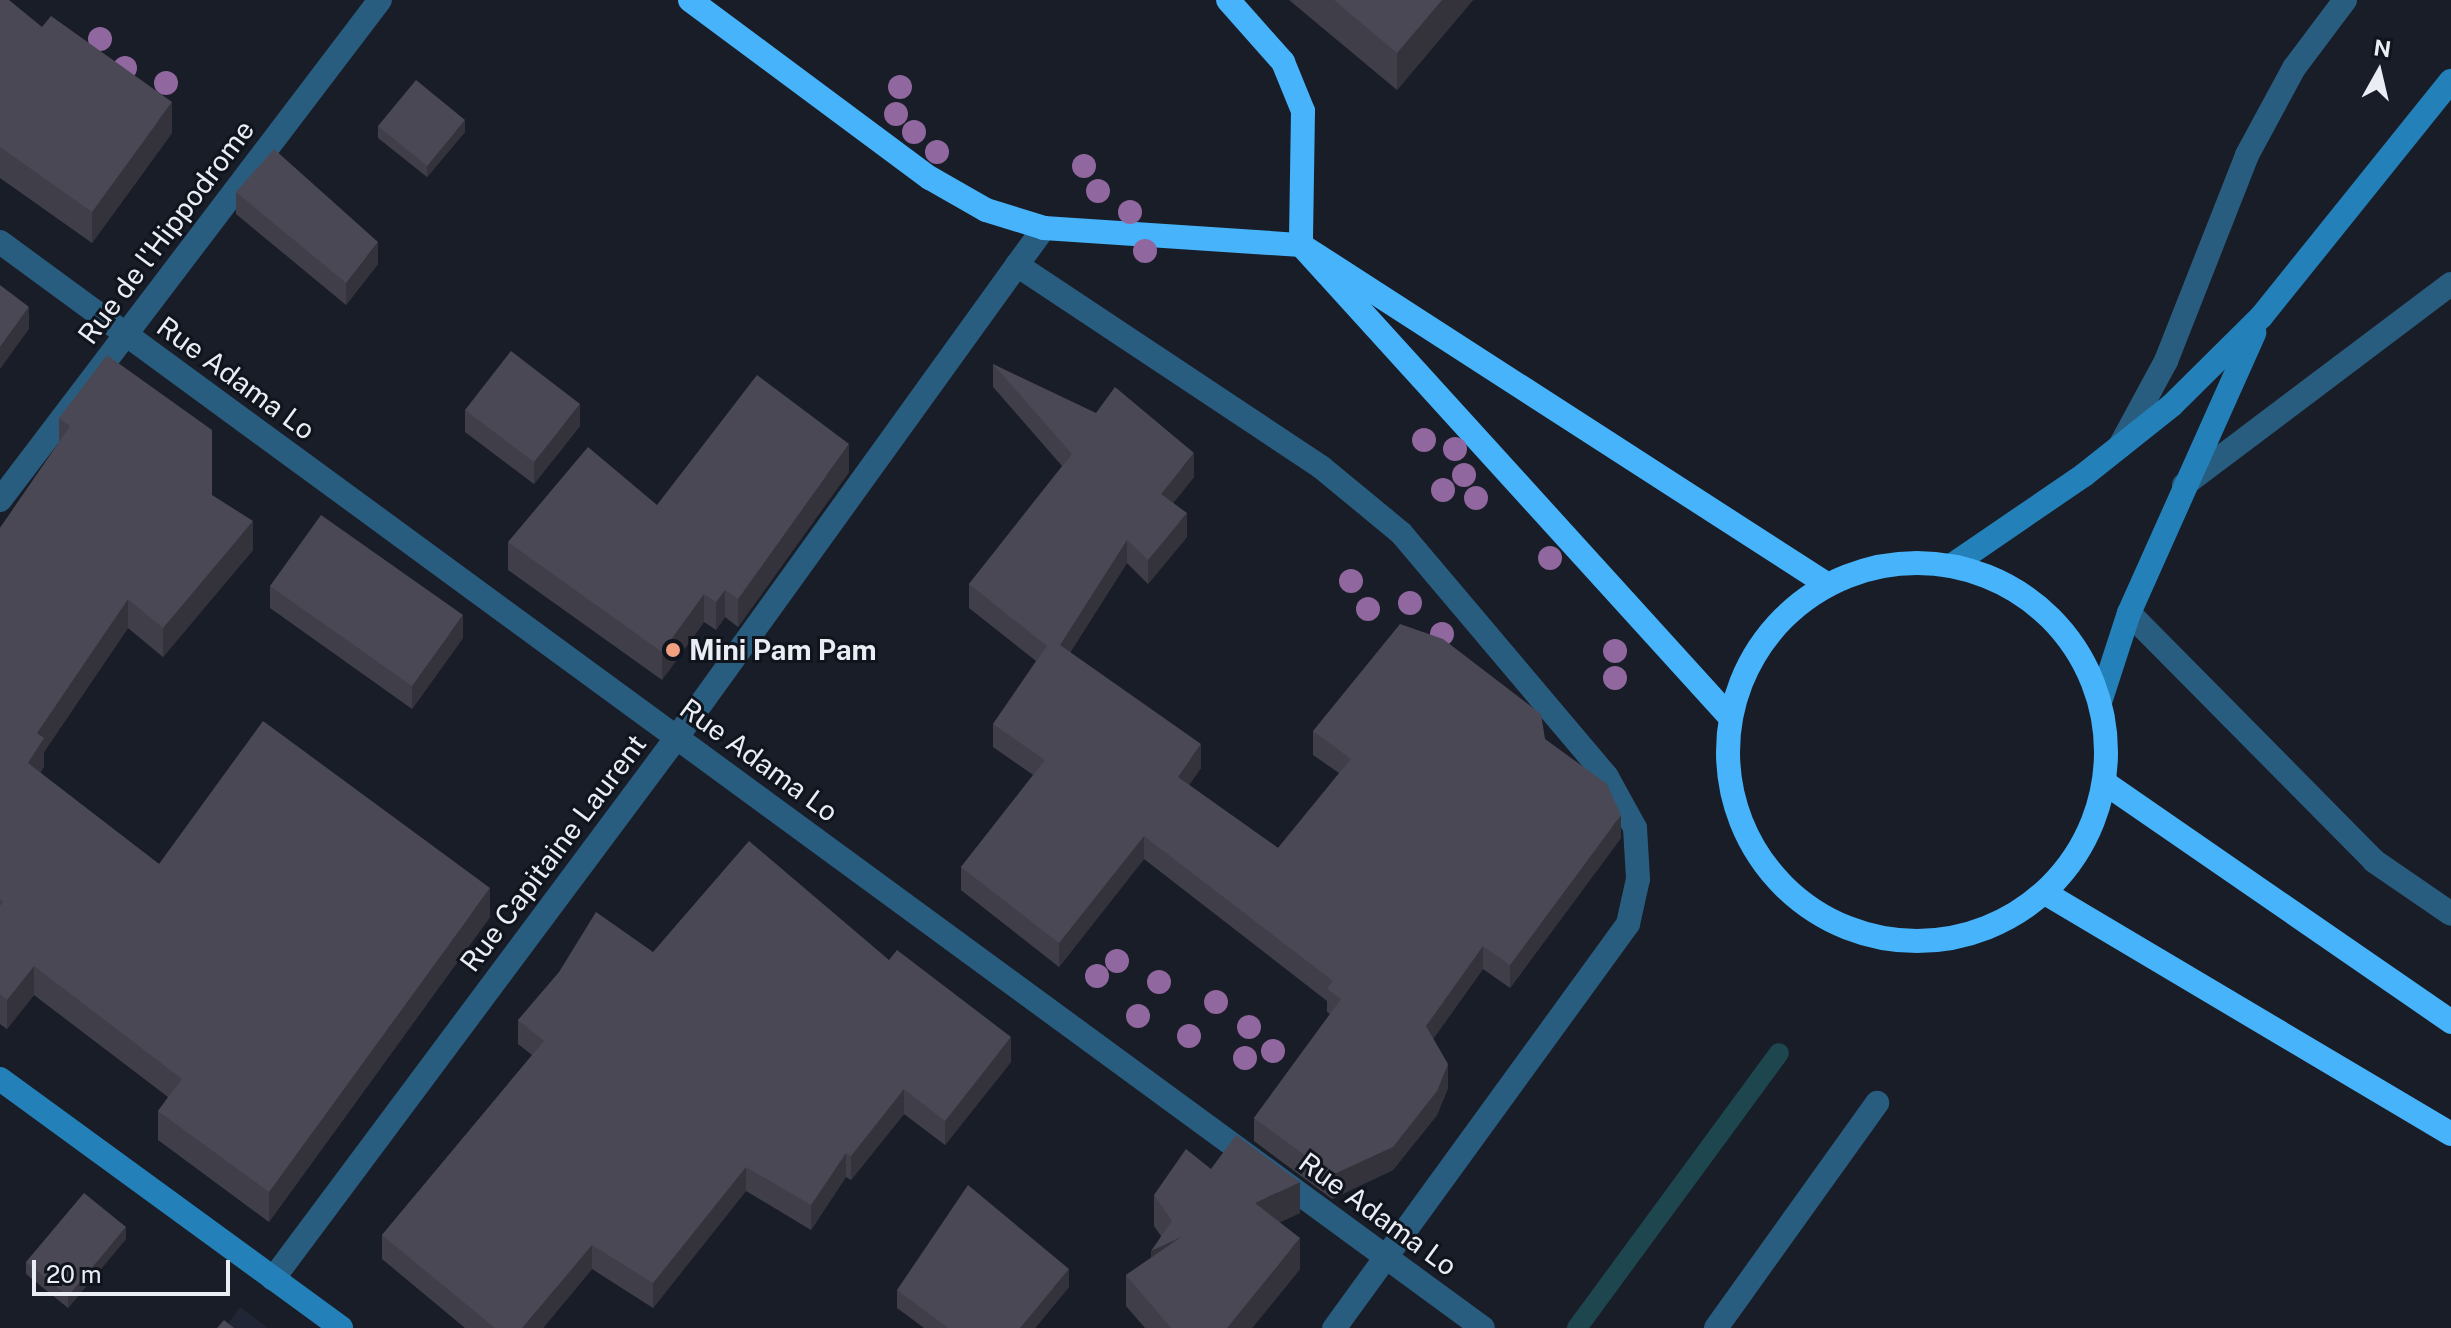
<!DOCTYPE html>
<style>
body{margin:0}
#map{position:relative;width:2451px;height:1328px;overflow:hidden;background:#191d27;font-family:"Public Sans",sans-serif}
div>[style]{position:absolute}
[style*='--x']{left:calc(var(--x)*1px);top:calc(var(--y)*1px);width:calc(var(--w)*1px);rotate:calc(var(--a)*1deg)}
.built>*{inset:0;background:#202636}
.stream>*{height:20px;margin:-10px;padding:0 10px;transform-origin:10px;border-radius:10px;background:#1e464e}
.street>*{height:24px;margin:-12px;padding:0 12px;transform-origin:12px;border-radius:12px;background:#295d80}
.secondary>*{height:24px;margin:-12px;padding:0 12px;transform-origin:12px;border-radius:12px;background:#2380b9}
.highway>*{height:24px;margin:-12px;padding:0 12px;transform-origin:12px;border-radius:12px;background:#46b3fa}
.highway>.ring{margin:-12px;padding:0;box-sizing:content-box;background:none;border:24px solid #46b3fa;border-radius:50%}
.trees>*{width:24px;height:24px;margin:-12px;border-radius:50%;background:#90679e}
.wall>*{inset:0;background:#403e48}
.shaded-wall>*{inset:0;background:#34323b}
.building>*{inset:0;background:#4a4854}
.dots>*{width:22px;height:22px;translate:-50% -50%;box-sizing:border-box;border:4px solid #10141d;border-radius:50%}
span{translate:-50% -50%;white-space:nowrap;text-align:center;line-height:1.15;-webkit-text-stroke:6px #10141d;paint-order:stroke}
.street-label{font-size:28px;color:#eaedf4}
.poi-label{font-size:28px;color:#eaedf4;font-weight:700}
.left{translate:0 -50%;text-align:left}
.north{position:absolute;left:2339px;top:32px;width:80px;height:80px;-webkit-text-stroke:6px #10141d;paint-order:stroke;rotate:8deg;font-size:22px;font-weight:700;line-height:32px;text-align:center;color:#eaedf4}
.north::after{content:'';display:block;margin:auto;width:28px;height:36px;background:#eaedf4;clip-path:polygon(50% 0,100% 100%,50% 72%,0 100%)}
.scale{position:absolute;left:32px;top:1260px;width:198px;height:36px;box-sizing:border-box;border:4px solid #eaedf4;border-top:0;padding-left:10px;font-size:24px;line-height:28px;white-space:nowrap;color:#eaedf4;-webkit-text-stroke:6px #10141d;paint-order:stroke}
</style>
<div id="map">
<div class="built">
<div style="clip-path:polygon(240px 1307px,268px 1328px,225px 1328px)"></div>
</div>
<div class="stream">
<div style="--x:1577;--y:1328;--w:341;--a:-53.7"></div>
</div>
<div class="street">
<div style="--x:1044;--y:228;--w:46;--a:126.1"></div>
<div style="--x:1017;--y:265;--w:365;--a:33.6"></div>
<div style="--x:1321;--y:467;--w:104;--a:39.5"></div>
<div style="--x:1401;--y:533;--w:319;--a:49.8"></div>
<div style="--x:1607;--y:777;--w:58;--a:61.2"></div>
<div style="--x:1635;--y:828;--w:51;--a:86.6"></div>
<div style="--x:1638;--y:879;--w:46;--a:102.5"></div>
<div style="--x:1628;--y:924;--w:500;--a:126"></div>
<div style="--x:0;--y:242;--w:1838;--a:36.22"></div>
<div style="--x:2120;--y:446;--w:97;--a:-61.6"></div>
<div style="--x:2166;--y:361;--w:221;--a:-68.5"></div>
<div style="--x:2247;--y:155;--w:99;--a:-61.6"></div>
<div style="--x:2294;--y:68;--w:85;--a:-53.1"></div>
<div style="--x:2184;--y:485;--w:334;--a:-37"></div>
<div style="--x:0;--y:500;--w:628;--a:-52.77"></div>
<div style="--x:2129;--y:613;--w:349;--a:45.3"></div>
<div style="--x:2374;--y:861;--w:93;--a:34.5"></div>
<div style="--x:273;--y:1279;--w:676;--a:-53.3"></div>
<div style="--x:677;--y:737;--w:582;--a:-54.23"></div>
<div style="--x:1716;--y:1328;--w:277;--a:-54.4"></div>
</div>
<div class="secondary">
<div style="--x:1951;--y:566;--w:161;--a:-34.4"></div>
<div style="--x:2084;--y:475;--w:112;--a:-38.5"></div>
<div style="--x:2172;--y:405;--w:125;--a:-44.7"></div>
<div style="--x:2261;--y:317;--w:303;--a:-51.2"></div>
<div style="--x:2101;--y:699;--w:90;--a:-72"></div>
<div style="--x:2129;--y:613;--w:307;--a:-65.9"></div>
<div style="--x:0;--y:1079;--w:422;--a:36.1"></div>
</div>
<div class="highway">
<div style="--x:690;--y:0;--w:299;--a:36.6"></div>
<div style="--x:930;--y:178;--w:64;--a:29.7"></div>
<div style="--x:986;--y:210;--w:61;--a:17.2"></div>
<div style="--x:1044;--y:228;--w:258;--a:3.8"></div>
<div style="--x:1301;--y:245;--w:627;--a:32.83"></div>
<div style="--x:1228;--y:0;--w:83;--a:48.4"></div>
<div style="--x:1283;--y:62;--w:53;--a:67.8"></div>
<div style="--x:1303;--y:111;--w:134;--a:90.9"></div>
<div style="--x:1301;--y:245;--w:636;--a:47.74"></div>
<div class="ring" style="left:1728px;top:563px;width:354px;height:354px"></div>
<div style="--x:2105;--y:783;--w:421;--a:34.6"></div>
<div style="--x:2045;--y:893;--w:472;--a:30.7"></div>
</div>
<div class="trees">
<div style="left:100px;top:39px"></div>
<div style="left:125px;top:68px"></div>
<div style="left:166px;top:83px"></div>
<div style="left:900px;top:87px"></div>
<div style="left:896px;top:114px"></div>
<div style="left:914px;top:132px"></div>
<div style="left:937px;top:152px"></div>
<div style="left:1084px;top:166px"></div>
<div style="left:1098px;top:191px"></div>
<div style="left:1130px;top:212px"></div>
<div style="left:1145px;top:251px"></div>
<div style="left:1424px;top:440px"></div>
<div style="left:1455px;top:449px"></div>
<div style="left:1464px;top:475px"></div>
<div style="left:1443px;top:490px"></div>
<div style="left:1476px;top:498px"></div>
<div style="left:1550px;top:558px"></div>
<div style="left:1351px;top:581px"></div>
<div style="left:1410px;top:603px"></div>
<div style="left:1368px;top:609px"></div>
<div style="left:1442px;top:634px"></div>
<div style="left:1615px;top:651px"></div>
<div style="left:1615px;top:678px"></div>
<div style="left:1117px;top:961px"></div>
<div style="left:1097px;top:976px"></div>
<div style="left:1159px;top:982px"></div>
<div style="left:1216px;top:1002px"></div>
<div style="left:1138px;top:1016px"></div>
<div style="left:1249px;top:1027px"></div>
<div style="left:1189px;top:1036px"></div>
<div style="left:1273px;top:1051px"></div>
<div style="left:1245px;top:1058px"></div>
</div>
<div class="wall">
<div style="clip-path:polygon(0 0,42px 27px,172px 133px,92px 243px,0 178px)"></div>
<div style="clip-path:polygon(1289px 0,1473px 0,1397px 90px)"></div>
<div style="clip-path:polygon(378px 126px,465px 132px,427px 177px,378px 138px)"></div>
<div style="clip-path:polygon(236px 192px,378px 264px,346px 305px,236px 214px)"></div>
<div style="clip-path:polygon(993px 364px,1194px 477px,1173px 503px,1187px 537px,1148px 584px,1127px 563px,1070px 652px,1201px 768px,1189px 785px,1278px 848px,1339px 773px,1313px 755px,1313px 731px,1545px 739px,1621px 838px,1510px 988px,1483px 969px,1433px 1039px,1448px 1088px,1437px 1115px,1393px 1170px,1332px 1199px,1254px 1141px,1254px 1118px,1330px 1014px,1327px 1012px,1327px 1001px,1144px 859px,1059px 967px,961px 890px,961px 867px,1033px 775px,993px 747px,993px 724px,1036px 661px,969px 608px,969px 584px,1062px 466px,993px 387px)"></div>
<div style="clip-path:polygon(465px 410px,580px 426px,534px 484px,465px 432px)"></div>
<div style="clip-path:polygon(59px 418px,212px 495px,253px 550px,163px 657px,128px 628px,44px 752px,44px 767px,40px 773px,159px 864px,490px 917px,269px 1222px,158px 1140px,158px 1111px,168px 1097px,34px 995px,7px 1029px,0 1024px,0 528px,59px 443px)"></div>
<div style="clip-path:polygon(849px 472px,738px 627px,725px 617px,716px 630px,704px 622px,662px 680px,508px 570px,508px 542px,657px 505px)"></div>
<div style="clip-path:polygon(270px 586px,463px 638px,412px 709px,270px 608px)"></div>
<div style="clip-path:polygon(653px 952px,889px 960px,1011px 1062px,945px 1145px,904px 1114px,851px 1180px,846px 1177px,811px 1230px,746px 1191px,653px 1308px,592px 1269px,543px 1328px,465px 1328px,382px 1259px,382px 1235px,532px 1055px,518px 1044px,518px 1020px)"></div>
<div style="clip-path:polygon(1211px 1169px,1300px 1213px,1280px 1222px,1300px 1269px,1252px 1328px,1145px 1328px,1126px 1306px,1126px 1275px,1151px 1258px,1161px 1236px,1154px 1226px,1154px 1195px)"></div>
<div style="clip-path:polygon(126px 1239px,68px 1308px,26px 1274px,26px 1262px)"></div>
<div style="clip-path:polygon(1069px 1287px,1035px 1328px,924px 1328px,897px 1308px,897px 1290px)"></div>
</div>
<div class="shaded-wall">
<div style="clip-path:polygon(1442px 0,1473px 0,1397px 90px,1397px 53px)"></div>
<div style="clip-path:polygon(172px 102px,172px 133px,92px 243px,92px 212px)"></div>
<div style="clip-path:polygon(465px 120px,465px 132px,427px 177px,427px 166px)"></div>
<div style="clip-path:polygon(378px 242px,378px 264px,346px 305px,346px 283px)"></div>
<div style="clip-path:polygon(29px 307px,29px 329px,0 369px,0 347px)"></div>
<div style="clip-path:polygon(580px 404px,580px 426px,534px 484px,534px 462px)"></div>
<div style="clip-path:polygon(849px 444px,849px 472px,738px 627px,738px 599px)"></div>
<div style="clip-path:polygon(1194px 453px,1194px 477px,1161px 518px,1161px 494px)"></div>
<div style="clip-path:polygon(1187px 513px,1187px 537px,1148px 584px,1148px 560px)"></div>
<div style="clip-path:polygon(253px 521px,253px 550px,163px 657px,163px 628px)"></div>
<div style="clip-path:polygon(1127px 540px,1127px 563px,1060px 669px,1060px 645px)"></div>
<div style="clip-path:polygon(725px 590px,725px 617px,716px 630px,716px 602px)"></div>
<div style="clip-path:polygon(704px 594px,704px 622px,662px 680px,662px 652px)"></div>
<div style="clip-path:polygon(128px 599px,128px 628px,44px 752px,44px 767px,28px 792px,28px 763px,37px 733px)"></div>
<div style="clip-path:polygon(463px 615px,463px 638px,412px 709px,412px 686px)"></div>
<div style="clip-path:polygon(1201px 744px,1201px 768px,1178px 800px,1178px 777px)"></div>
<div style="clip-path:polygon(1621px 815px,1621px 838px,1510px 988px,1510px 965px)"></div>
<div style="clip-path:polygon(1144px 836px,1144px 859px,1059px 967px,1059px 943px)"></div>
<div style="clip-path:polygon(490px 888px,490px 917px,269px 1222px,269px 1192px)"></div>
<div style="clip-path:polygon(1483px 946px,1483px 969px,1426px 1049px,1426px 1026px)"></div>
<div style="clip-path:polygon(34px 966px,34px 995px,7px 1029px,7px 1000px)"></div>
<div style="clip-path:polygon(1011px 1037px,1011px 1062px,945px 1145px,945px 1121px)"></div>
<div style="clip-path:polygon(1448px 1064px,1448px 1088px,1437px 1115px,1393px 1170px,1332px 1199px,1332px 1175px)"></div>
<div style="clip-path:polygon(904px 1089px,904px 1114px,851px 1180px,851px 1156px)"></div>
<div style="clip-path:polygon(846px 1153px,846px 1177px,811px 1230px,811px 1205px)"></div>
<div style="clip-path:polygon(746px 1167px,746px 1191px,653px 1308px,653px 1283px)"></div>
<div style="clip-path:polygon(1300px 1182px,1300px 1213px,1255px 1234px,1255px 1203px)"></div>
<div style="clip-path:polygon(126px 1227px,126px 1239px,68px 1308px,68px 1296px)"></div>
<div style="clip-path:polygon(1181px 1237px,1151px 1281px,1151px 1251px)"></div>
<div style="clip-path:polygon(1300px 1238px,1300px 1269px,1252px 1328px,1227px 1328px)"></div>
<div style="clip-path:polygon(592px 1245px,592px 1269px,543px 1328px,522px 1328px)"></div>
<div style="clip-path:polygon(1069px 1269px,1069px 1287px,1035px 1328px,1020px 1328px)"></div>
</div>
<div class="building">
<div style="clip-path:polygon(0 0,9px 0,42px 27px,51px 16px,172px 102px,92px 212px,0 147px)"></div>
<div style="clip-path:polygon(1334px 0,1442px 0,1397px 53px)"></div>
<div style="clip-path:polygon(416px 80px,465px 120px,427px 166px,378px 126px)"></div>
<div style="clip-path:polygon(274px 149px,378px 242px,346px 283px,236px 192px)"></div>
<div style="clip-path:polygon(0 285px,29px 307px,0 347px)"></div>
<div style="clip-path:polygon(511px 351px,580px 404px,534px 462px,465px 410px)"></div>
<div style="clip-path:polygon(107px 355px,212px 430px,212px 495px,253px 521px,163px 628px,128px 599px,37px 733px,44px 738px,28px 763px,159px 864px,263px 721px,490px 888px,269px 1192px,158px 1111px,182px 1079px,34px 966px,7px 1000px,0 994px,0 906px,3px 902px,0 899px,0 528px,70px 426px,59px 418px)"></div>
<div style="clip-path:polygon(993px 364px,1096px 413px,1115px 387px,1194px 453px,1161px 494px,1187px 513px,1148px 560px,1127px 540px,1060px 645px,1201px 744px,1178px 777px,1278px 848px,1351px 759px,1313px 731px,1400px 624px,1443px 639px,1541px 714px,1545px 739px,1607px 784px,1621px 815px,1510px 965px,1483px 946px,1426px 1026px,1448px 1064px,1437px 1091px,1393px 1147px,1332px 1175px,1254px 1118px,1341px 999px,1327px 989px,1333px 981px,1144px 836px,1059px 943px,961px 867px,1045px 760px,993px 724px,1047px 646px,969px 584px,1072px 454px)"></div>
<div style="clip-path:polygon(757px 375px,849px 444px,738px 599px,725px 590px,716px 602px,704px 594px,662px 652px,508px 542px,588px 447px,657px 505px)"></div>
<div style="clip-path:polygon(321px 515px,463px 615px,412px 686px,270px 586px)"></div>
<div style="clip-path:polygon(749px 841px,889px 960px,897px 950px,1011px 1037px,945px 1121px,904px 1089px,851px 1156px,846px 1153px,811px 1205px,746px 1167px,653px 1283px,592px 1245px,522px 1328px,495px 1328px,382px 1235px,544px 1041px,518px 1020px,559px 972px,596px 912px,653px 952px)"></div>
<div style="clip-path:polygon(1236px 1135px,1300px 1182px,1255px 1203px,1300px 1238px,1227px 1328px,1171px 1328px,1126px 1275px,1181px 1237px,1151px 1251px,1172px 1221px,1154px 1195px,1186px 1149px,1211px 1169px)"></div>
<div style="clip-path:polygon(968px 1185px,1069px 1269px,1020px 1328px,948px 1328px,897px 1290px)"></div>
<div style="clip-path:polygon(84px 1193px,126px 1227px,68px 1296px,26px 1262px)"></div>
<div style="clip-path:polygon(224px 1320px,234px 1328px,217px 1328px)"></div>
</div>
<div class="dots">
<div style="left:673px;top:650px;background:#f2a080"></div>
</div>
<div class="street-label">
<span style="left:166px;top:232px;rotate:-53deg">Rue de l'Hippodrome</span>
<span style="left:236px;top:378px;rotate:36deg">Rue Adama Lo</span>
<span style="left:759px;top:760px;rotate:36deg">Rue Adama Lo</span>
<span style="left:553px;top:853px;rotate:-53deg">Rue Capitaine Laurent</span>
<span style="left:1378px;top:1214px;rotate:36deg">Rue Adama Lo</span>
</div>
<div class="poi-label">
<span class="left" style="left:689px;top:650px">Mini Pam Pam</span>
</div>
<div class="north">N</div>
<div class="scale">20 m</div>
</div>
